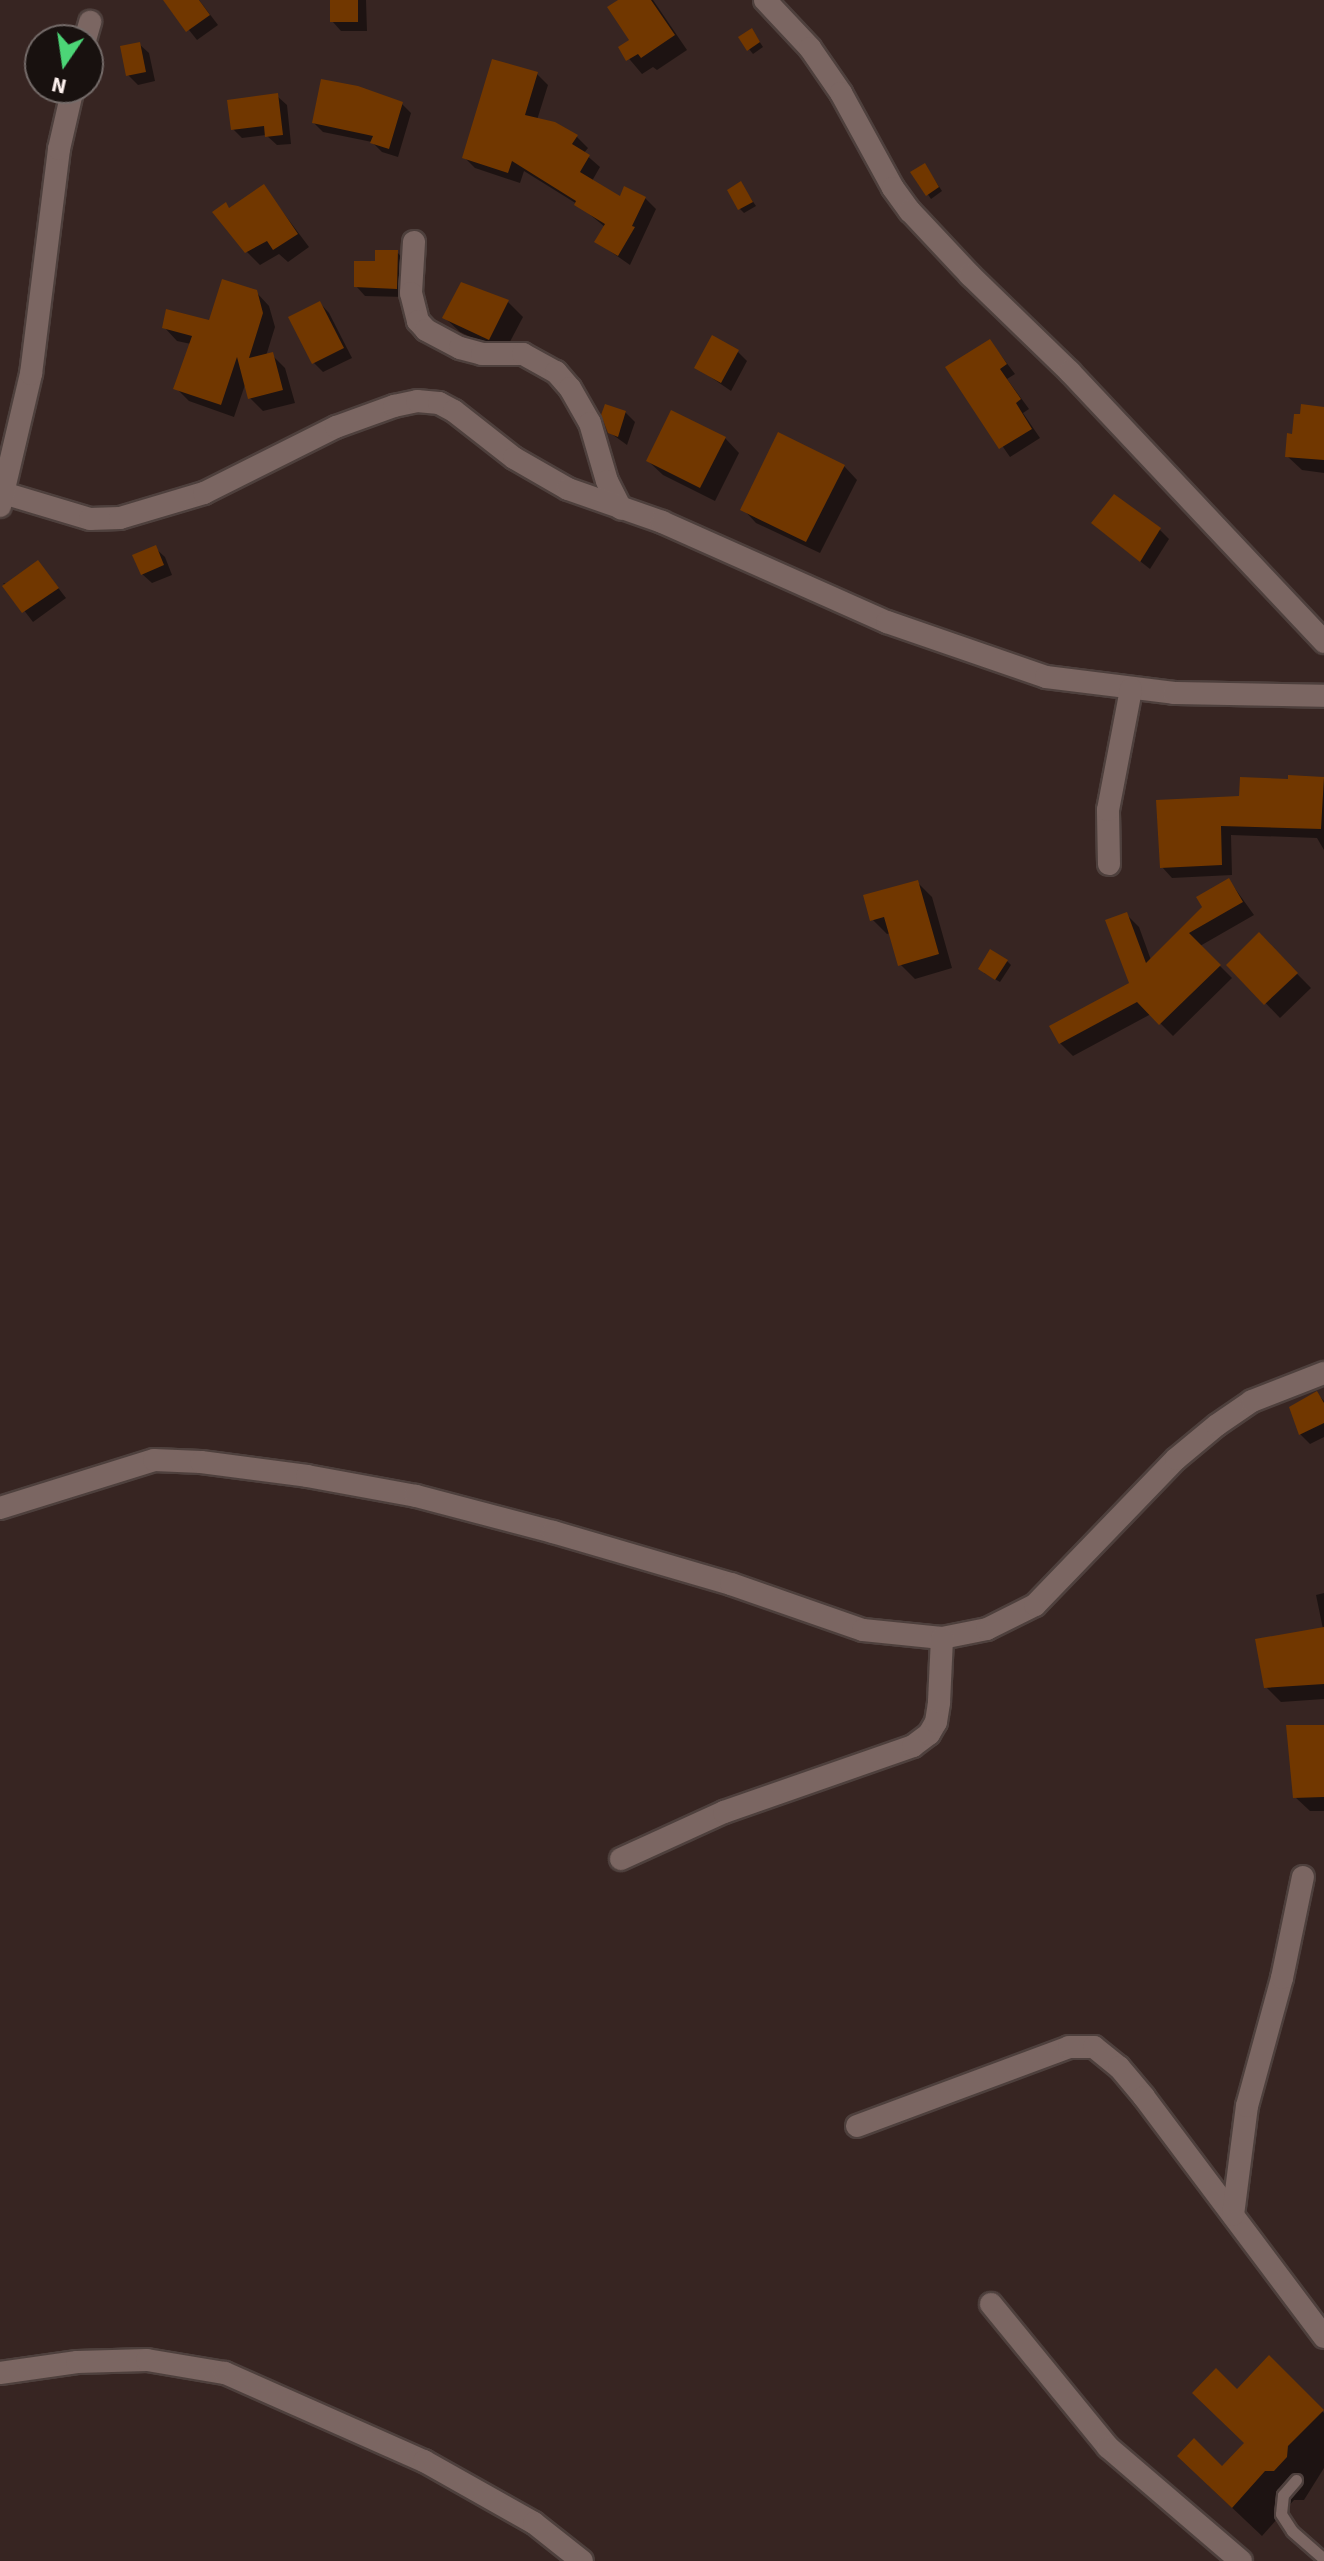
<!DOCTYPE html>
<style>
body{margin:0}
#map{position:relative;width:1324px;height:2561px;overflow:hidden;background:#372522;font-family:"Source Sans 3",sans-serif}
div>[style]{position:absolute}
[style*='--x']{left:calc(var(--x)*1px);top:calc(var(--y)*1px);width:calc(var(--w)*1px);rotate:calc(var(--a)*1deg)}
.shadow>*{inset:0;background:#0007}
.building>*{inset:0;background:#713700}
.roads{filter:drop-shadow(2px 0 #4e403d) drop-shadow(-2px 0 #4e403d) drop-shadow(0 2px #4e403d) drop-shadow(0 -2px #4e403d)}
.lane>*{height:11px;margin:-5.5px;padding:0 5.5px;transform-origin:5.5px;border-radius:5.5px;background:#7b6662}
.street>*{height:22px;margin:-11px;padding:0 11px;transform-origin:11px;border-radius:11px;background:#7b6662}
span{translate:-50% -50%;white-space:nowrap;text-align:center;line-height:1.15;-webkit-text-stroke:6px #18110f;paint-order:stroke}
.north{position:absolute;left:24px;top:24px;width:80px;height:80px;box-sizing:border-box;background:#18110f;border:2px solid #746b69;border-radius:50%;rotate:193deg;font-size:22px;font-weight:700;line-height:32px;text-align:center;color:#fef2ef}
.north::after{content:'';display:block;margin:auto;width:28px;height:36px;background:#4cd677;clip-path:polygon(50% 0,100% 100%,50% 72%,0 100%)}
</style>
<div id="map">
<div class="shadow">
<div style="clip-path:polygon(165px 0,199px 0,218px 25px,197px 40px)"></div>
<div style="clip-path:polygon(332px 0,366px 0,367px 31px,341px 31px,332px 21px)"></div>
<div style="clip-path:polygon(622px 0,653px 0,687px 50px,657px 70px,653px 67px,642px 74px,620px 48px,632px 41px)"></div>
<div style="clip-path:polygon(755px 35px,763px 47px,753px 54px,749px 49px)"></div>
<div style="clip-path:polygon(139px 44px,149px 53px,155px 81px,138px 85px,128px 75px)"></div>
<div style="clip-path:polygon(537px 74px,548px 85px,537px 120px,577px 137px,588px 148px,584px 153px,600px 167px,592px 181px,620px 199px,645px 198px,656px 209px,630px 265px,597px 242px,605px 227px,577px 204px,524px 171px,520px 183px,475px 168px,464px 157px)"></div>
<div style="clip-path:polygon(277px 96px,287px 105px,291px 144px,277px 145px,266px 135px,242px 138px,233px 129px)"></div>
<div style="clip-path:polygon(402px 104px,411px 113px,398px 157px,382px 152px,372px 142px,323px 132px,314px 123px)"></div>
<div style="clip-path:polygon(928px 170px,942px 191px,931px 199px,913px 173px)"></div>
<div style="clip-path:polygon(741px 184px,756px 206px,744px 213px,740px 209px)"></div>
<div style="clip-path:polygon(264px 187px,309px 247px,288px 262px,279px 254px,260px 265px,247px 252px,230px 210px)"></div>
<div style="clip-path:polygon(397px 252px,406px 262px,405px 297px,365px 296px,356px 286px)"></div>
<div style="clip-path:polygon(462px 284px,508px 302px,523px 317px,504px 353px,460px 332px,445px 318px)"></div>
<div style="clip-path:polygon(256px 292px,269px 306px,275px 327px,266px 356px,272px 355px,285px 368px,295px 403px,263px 411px,250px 398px,246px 382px,234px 417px,189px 401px,176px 388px,191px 344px,177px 341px,164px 327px,210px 322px)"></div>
<div style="clip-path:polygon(320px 303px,329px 313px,352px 358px,323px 372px,314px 363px)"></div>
<div style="clip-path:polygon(990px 341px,1015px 374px,1007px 379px,1029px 409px,1023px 413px,1040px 438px,1010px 457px,948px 368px)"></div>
<div style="clip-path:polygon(737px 351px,747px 361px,731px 391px,696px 367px)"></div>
<div style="clip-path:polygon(1324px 409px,1324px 473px,1302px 470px,1287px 456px,1294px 436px)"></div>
<div style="clip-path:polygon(625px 412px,635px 422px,627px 445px,609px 432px)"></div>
<div style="clip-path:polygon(725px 438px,739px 453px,715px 501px,663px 475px,648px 461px)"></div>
<div style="clip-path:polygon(844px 466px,857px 480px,820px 553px,756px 523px,743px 509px)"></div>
<div style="clip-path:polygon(1160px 530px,1169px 539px,1150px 569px,1103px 532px)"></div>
<div style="clip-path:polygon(155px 548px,165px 557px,172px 575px,152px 583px,142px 574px)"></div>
<div style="clip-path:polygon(39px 563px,66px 598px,33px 622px,3px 583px,32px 590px)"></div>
<div style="clip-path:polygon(1241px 779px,1324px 779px,1324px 850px,1317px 838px,1231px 835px,1232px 875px,1172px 878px,1162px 867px,1241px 798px)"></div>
<div style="clip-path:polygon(1229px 880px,1254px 915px,1200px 946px,1232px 978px,1173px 1036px,1151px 1014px,1073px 1056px,1060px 1043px,1131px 984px,1126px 914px,1139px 927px,1151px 960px)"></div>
<div style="clip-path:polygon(917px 882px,932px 897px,952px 968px,915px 979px,900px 964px,891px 933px,887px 934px,872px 919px)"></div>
<div style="clip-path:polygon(1259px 935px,1311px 988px,1280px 1018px,1229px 965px)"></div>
<div style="clip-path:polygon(1007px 961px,1011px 965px,1000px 982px,984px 973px)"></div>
<div style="clip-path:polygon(1316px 1393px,1324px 1401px,1324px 1437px,1310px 1444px,1300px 1434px,1291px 1408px)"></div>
<div style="clip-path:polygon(1324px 1593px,1324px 1699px,1281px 1702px,1266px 1687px,1323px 1629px,1316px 1595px)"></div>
<div style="clip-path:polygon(1324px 1727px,1324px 1811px,1310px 1811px,1295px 1797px)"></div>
<div style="clip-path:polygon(1269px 2358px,1324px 2413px,1324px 2468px,1304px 2500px,1294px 2500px,1262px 2536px,1208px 2485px,1246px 2443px,1237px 2391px)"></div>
</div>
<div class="building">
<div style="clip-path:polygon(163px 0,199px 0,210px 15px,186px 32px)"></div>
<div style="clip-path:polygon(330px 0,358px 0,358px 22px,330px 22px)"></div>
<div style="clip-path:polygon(618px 0,651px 0,675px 35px,641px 58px,638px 54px,626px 61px,618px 47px,629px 40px,607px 7px)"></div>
<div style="clip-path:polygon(752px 28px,760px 42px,747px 51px,738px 37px)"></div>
<div style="clip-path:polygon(140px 42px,146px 72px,126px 76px,120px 46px)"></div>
<div style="clip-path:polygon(492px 59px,538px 72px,525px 115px,555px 122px,578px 135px,572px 144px,590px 155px,580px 172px,620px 196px,624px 186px,646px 197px,632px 226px,635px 227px,618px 256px,594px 242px,605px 224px,574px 205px,576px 201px,512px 161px,508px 173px,462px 158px)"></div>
<div style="clip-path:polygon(321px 79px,358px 86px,403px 102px,389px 149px,370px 143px,373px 136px,312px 123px)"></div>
<div style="clip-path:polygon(278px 93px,283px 135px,265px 137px,264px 126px,231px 130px,227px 100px)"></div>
<div style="clip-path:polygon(925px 163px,939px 187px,926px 196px,910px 172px)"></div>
<div style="clip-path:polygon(741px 181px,753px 202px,738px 210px,727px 190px)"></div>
<div style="clip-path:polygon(264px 184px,298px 234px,273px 250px,267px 241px,245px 253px,212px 212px,226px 202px,229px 208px)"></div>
<div style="clip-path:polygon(375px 250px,398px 250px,397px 289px,354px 287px,354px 261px,375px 261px)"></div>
<div style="clip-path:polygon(222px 279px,257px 290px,263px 313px,249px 358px,273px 352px,283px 390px,248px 399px,237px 357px,221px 405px,173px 389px,192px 336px,162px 328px,166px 309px,209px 320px)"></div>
<div style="clip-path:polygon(461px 282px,509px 300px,489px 340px,442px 318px)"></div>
<div style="clip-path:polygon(320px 301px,344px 348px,312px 364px,288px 317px)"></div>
<div style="clip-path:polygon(712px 335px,739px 350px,721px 383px,694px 368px)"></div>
<div style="clip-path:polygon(990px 339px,1007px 364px,1000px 369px,1021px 399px,1016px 403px,1032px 429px,999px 449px,945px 367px)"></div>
<div style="clip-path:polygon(605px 404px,626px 411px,618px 437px,608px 433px,601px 415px)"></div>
<div style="clip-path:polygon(1301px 404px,1324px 407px,1324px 460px,1285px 457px,1287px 433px,1292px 434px,1294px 414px,1300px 414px)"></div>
<div style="clip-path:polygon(671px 410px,726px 437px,700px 488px,646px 461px)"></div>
<div style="clip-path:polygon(778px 432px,845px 465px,806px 542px,740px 510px)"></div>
<div style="clip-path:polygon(1114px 494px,1161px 528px,1140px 562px,1091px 523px)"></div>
<div style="clip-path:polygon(156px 545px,164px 565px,141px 575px,132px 555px)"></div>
<div style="clip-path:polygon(38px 560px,59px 588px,22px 613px,2px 586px)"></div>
<div style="clip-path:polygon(1288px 775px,1324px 777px,1321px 829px,1221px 826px,1222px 865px,1160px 868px,1156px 800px,1239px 796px,1240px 777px,1288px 779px)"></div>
<div style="clip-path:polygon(1229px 878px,1243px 902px,1189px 933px,1221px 965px,1159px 1025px,1137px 1002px,1059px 1044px,1049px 1026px,1129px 983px,1105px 920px,1127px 912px,1146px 963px,1202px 907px,1196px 897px)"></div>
<div style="clip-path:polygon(918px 880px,939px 954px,898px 966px,884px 917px,870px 921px,863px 895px)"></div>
<div style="clip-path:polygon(1259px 932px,1298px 973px,1264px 1005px,1226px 965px)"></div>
<div style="clip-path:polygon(990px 949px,1008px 960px,995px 980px,978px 969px)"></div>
<div style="clip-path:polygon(1317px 1391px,1324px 1403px,1324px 1423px,1299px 1435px,1289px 1407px)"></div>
<div style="clip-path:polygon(1324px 1627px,1324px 1684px,1264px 1688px,1255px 1639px)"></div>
<div style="clip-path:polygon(1286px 1725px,1324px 1725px,1324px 1797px,1293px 1798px)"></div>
<div style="clip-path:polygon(1269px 2355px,1324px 2410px,1288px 2446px,1287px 2457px,1274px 2471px,1265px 2471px,1232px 2508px,1177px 2456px,1194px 2438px,1222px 2466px,1244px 2443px,1192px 2393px,1216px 2368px,1237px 2389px)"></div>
</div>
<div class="roads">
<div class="lane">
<div style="--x:1296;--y:2480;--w:20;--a:131"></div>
<div style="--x:1283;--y:2495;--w:19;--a:96"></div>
<div style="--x:1281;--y:2514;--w:20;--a:57"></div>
<div style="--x:1292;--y:2531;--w:43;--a:41.2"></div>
</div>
<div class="street">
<div style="--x:765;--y:0;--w:66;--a:46.8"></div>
<div style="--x:810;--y:48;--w:55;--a:55.4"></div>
<div style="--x:841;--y:93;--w:108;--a:61.3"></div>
<div style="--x:893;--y:188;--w:29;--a:54"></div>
<div style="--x:910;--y:211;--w:88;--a:46.8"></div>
<div style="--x:970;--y:275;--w:139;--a:44.1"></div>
<div style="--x:1070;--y:372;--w:371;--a:46.7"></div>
<div style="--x:85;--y:40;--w:19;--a:-74"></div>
<div style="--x:414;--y:242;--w:51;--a:93.4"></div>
<div style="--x:411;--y:293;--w:29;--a:76"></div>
<div style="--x:418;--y:321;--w:12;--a:48"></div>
<div style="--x:426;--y:330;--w:38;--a:28"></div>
<div style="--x:460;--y:348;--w:23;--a:15"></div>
<div style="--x:482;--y:354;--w:41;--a:0"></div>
<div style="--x:523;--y:354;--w:38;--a:29"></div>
<div style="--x:556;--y:372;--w:21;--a:49"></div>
<div style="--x:570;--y:388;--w:40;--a:60.3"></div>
<div style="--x:590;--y:423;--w:60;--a:73.7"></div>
<div style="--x:607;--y:481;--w:31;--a:63"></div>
<div style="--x:0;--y:492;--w:94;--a:16.7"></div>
<div style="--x:90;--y:519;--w:30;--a:-2"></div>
<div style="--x:120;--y:518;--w:88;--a:-16.6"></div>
<div style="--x:204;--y:493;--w:148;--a:-26.6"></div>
<div style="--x:336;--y:427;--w:62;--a:-19.9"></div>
<div style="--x:394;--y:406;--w:24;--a:-12"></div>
<div style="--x:417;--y:401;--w:22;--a:5"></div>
<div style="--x:439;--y:403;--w:17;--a:28"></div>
<div style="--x:454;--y:411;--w:76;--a:38.1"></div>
<div style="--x:514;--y:458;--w:62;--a:29.9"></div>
<div style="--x:568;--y:489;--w:100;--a:19.3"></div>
<div style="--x:662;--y:522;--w:246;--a:24"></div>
<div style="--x:887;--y:622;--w:168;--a:19.1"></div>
<div style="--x:1046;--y:677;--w:129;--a:7.1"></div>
<div style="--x:1174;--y:693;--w:150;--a:1.1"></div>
<div style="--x:0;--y:506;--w:136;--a:-76.8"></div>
<div style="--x:31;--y:374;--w:227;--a:-82.9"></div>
<div style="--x:59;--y:149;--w:63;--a:-77.1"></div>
<div style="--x:1109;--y:864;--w:54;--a:-91.1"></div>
<div style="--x:1108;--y:810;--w:123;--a:-79.2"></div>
<div style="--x:0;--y:1508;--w:161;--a:-17.3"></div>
<div style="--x:154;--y:1460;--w:47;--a:2.4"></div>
<div style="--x:201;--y:1462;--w:107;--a:7.5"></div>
<div style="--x:307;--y:1476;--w:111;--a:10.4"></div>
<div style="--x:416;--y:1496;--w:142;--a:14.7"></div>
<div style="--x:553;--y:1532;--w:185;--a:16.3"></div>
<div style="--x:731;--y:1584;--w:140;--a:19.2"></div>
<div style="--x:863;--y:1630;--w:79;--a:5.8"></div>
<div style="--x:942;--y:1638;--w:46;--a:-11.3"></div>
<div style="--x:987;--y:1629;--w:54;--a:-26.6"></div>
<div style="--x:1035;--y:1605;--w:203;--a:-46"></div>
<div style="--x:1176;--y:1459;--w:53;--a:-39.7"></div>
<div style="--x:1217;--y:1425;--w:42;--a:-34.4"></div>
<div style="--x:1252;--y:1401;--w:77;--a:-21.3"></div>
<div style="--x:621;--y:1859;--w:113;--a:-24.5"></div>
<div style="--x:724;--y:1812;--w:200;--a:-19.2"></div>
<div style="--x:913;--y:1746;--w:20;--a:-37"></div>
<div style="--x:929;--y:1734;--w:14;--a:-60"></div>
<div style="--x:936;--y:1722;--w:20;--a:-81"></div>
<div style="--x:939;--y:1702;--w:64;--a:-87.3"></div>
<div style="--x:857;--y:2126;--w:226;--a:-20.4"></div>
<div style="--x:1069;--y:2047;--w:25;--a:0"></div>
<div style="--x:1094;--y:2047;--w:32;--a:39"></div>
<div style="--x:1119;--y:2067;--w:39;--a:50"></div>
<div style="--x:1144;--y:2097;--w:300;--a:53.1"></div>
<div style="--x:1233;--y:2215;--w:110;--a:-82.7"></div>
<div style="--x:1247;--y:2106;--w:133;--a:-74.7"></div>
<div style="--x:1282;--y:1978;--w:103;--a:-78.3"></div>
<div style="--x:991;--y:2304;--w:185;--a:50.7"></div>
<div style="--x:1108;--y:2447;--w:175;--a:40.6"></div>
<div style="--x:0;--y:2373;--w:78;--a:-8.1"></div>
<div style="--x:77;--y:2362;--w:70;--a:-1.6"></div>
<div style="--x:147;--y:2360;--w:79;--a:9.5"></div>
<div style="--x:225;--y:2373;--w:218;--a:23.9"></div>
<div style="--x:424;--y:2461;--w:126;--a:29.4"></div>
<div style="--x:534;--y:2523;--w:61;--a:38.4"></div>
</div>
</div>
<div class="north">N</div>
</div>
